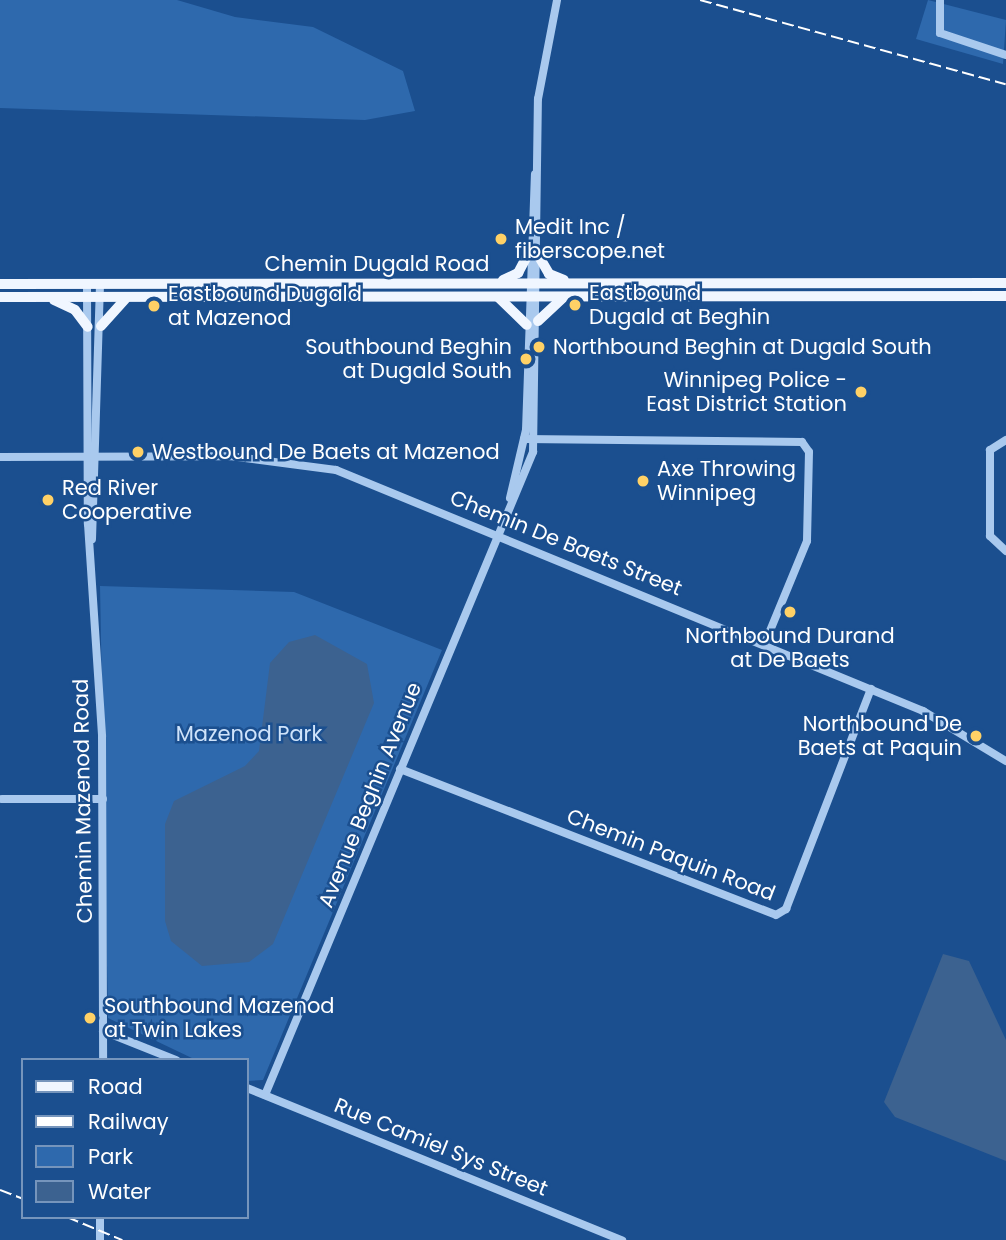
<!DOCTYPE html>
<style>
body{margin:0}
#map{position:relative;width:1006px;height:1240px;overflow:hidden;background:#1b4f8f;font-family:Poppins,sans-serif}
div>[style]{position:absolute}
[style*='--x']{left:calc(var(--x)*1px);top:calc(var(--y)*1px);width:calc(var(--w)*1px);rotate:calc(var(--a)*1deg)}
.green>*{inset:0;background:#2e69ad}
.water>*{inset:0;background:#3c6290}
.minor>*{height:8px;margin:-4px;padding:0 4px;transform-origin:4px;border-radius:4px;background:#a9c9ee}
.major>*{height:10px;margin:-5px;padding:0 5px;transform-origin:5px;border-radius:5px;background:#f0f6ff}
.rail>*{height:2px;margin-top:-1px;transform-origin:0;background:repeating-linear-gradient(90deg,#fff 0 12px,transparent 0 17px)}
.dots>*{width:19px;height:19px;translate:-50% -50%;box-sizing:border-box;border:4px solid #1b4f8f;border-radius:50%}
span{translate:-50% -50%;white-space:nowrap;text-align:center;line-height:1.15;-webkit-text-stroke:5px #1b4f8f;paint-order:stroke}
.poi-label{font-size:21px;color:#fff}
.left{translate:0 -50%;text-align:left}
.right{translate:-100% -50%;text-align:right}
.street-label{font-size:21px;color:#fff}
.park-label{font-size:21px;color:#cfe3fa}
.legend{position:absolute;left:21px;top:1058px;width:228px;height:161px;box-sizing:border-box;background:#1b4f8f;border:2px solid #7695bc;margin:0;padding:9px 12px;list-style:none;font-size:21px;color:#fff}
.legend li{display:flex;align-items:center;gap:14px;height:35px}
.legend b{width:35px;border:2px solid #7695bc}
</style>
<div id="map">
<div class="green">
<div style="clip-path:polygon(0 0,177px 0,235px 17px,313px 27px,403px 71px,415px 111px,365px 120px,0 108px)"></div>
<div style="clip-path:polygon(928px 0,1006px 20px,1003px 64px,916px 39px)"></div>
<div style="clip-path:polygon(100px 586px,294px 592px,442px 650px,263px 1080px,247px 1081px,247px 1060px,196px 1060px,108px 1018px)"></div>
</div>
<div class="water">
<div style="clip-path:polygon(315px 635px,367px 664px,374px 703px,273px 944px,249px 962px,202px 966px,171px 941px,165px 921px,165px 824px,174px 801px,245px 766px,259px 751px,270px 663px,289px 642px)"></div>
<div style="clip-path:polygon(943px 954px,969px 961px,1006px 1040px,1006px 1161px,895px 1117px,884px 1102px)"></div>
</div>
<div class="minor">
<div style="--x:940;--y:0;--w:33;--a:90"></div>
<div style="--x:940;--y:33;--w:70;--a:18.4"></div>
<div style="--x:87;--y:284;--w:240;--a:89.8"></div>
<div style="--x:88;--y:524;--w:213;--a:86.2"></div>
<div style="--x:102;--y:737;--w:323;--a:89.8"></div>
<div style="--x:524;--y:439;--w:278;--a:0.6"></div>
<div style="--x:802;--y:442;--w:12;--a:55"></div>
<div style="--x:809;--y:452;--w:89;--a:91.3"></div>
<div style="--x:807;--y:541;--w:110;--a:112.4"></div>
<div style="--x:1006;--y:440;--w:19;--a:148"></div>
<div style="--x:990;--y:450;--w:86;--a:90"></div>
<div style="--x:990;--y:536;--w:22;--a:43"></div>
<div style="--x:0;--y:457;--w:230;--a:-0.2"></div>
<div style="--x:230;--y:456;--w:107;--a:7.5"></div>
<div style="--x:336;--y:470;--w:635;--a:22.32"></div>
<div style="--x:923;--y:711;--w:97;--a:31.1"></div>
<div style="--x:510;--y:498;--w:70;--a:-76.8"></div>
<div style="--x:526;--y:430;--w:256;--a:-88"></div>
<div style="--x:92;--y:539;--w:255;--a:-88.2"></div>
<div style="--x:400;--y:769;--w:403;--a:21.2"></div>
<div style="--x:776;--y:915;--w:12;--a:-31"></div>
<div style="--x:786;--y:909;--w:236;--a:-68.9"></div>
<div style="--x:2;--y:799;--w:101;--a:0"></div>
<div style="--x:103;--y:1031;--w:79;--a:21.7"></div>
<div style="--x:247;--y:1088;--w:405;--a:22.1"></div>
<div style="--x:265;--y:1095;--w:697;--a:-67.37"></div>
<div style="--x:533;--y:452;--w:353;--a:-89.2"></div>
<div style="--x:538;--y:99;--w:101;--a:-79.1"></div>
<div style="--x:100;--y:1240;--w:23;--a:-90"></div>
</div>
<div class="major">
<div style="--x:537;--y:253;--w:24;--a:60"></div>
<div style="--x:549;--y:274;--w:16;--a:22"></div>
<div style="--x:503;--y:280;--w:17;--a:-25"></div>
<div style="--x:518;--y:273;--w:24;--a:-62"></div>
<div style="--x:0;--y:284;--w:1006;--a:-0.06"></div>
<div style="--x:0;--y:297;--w:1006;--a:-0.06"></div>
<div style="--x:498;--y:297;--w:40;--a:44"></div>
<div style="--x:54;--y:300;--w:23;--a:25"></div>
<div style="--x:75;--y:310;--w:21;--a:53"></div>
<div style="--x:538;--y:321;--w:34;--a:-43"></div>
<div style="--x:101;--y:326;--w:36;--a:-48"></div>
</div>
<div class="rail">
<div style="--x:700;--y:0;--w:317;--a:15.4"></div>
<div style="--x:0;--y:1190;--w:25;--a:21"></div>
<div style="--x:67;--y:1217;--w:60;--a:22.7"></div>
</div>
<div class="dots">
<div style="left:501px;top:239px;background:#ffd166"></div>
<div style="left:575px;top:305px;background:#ffd166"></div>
<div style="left:154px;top:306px;background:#ffd166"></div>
<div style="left:539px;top:347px;background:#ffd166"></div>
<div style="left:526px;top:359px;background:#ffd166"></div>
<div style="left:861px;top:392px;background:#ffd166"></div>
<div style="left:138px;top:452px;background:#ffd166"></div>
<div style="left:643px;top:481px;background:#ffd166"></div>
<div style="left:48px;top:500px;background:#ffd166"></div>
<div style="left:790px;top:612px;background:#ffd166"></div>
<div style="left:976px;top:736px;background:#ffd166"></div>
<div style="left:90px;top:1018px;background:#ffd166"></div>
</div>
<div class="poi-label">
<span class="left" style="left:515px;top:239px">Medit Inc /<br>fiberscope.net</span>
<span class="left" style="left:589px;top:305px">Eastbound<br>Dugald at Beghin</span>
<span class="left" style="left:168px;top:306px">Eastbound Dugald<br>at Mazenod</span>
<span class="right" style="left:512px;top:359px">Southbound Beghin<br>at Dugald South</span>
<span class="left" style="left:553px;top:347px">Northbound Beghin at Dugald South</span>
<span class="right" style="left:847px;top:392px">Winnipeg Police -<br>East District Station</span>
<span class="left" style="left:152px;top:452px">Westbound De Baets at Mazenod</span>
<span class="left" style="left:657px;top:481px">Axe Throwing<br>Winnipeg</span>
<span class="left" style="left:62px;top:500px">Red River<br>Cooperative</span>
<span style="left:790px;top:648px">Northbound Durand<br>at De Baets</span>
<span class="right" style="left:962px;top:736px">Northbound De<br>Baets at Paquin</span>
<span class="left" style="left:104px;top:1018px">Southbound Mazenod<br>at Twin Lakes</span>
</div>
<div class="street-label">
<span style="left:377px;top:264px">Chemin Dugald Road</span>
<span style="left:566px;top:543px;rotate:22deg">Chemin De Baets Street</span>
<span style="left:370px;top:795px;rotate:-68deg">Avenue Beghin Avenue</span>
<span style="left:83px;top:801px;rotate:-91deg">Chemin Mazenod Road</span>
<span style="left:671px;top:855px;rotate:21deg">Chemin Paquin Road</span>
<span style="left:441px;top:1147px;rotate:22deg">Rue Camiel Sys Street</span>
</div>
<div class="park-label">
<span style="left:249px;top:734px">Mazenod Park</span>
</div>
<ul class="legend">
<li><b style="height:9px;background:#f0f6ff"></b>Road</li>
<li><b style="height:9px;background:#fff"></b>Railway</li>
<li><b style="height:19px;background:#2e69ad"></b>Park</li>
<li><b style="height:19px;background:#3c6290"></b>Water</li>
</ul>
</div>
